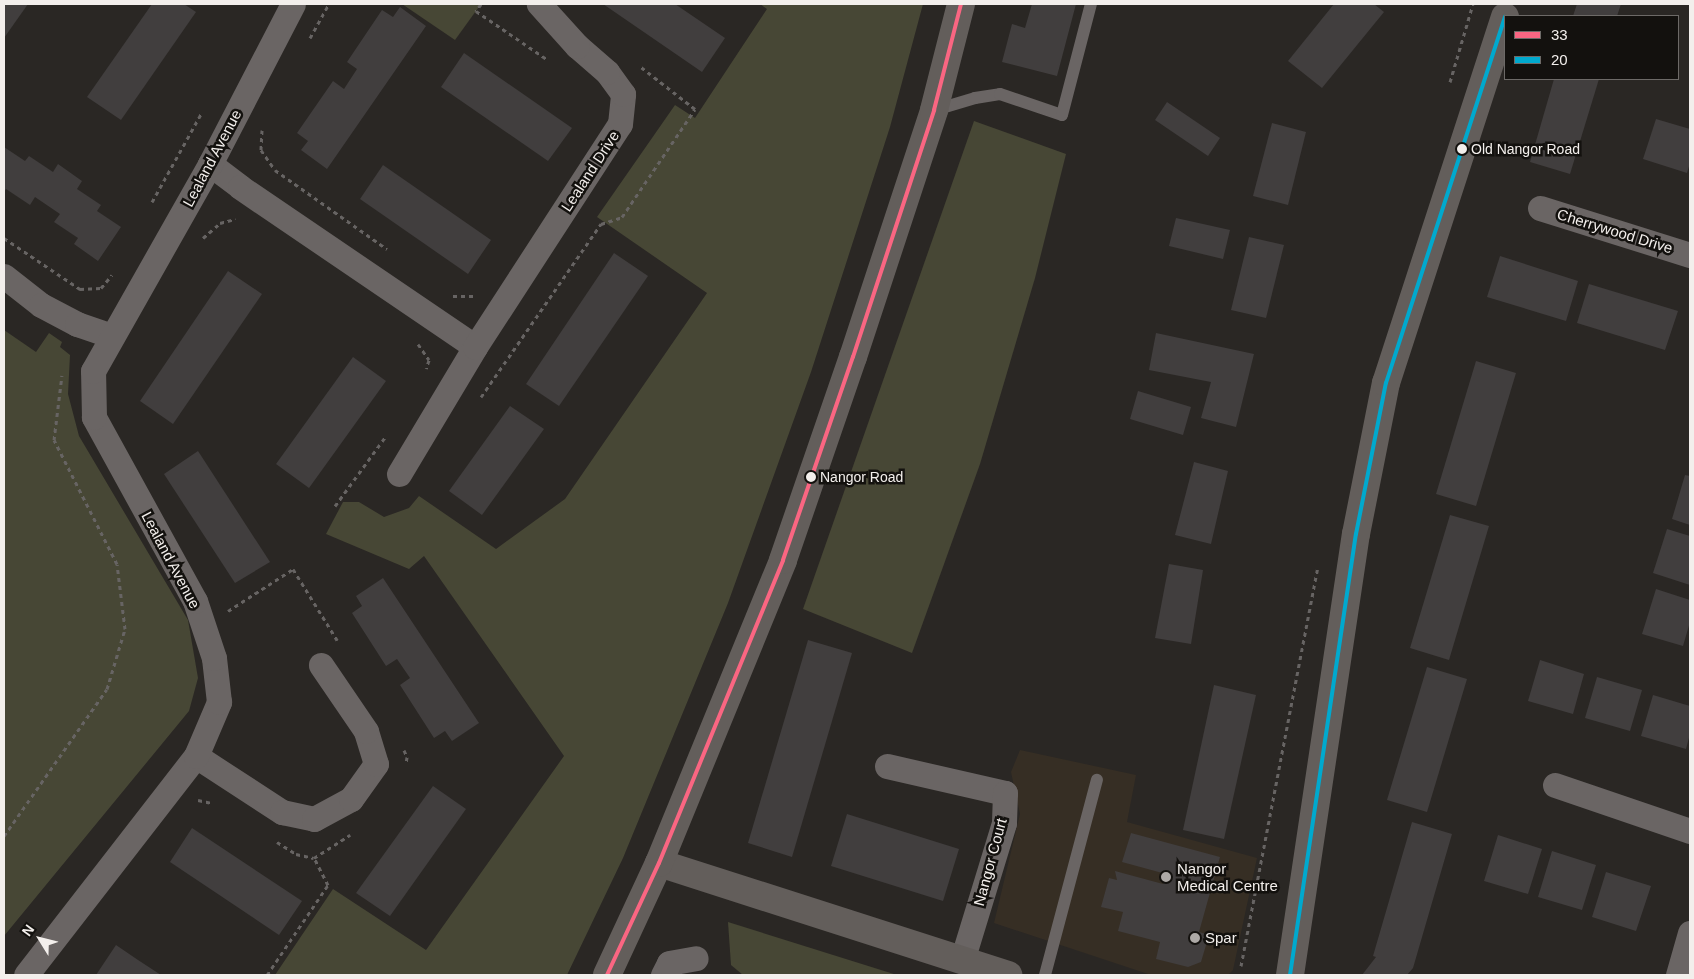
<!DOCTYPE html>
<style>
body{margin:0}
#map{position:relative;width:1694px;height:979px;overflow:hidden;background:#2a2724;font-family:Arial,sans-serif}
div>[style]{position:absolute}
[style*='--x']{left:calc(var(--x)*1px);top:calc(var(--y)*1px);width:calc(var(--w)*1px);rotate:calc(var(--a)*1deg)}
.built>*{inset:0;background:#362e24}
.green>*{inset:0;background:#474735}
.building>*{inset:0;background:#413e3e}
.path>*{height:3px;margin-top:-1.5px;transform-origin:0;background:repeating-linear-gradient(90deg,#676463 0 4px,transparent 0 8px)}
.lane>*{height:12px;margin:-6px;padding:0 6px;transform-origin:6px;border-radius:6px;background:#6a6564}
.street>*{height:25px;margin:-12.5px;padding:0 12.5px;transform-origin:12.5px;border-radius:12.5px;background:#6a6564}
.secondary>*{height:28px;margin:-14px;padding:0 14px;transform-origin:14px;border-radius:14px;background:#635e5b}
.bus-1>*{height:4px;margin:-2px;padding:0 2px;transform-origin:2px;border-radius:2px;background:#fa6682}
.bus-2>*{height:4px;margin:-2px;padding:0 2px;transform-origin:2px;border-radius:2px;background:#00a9ce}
.dots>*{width:14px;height:14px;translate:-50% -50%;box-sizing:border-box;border:2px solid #13110e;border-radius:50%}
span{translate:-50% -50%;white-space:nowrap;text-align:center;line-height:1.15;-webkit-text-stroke:5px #13110e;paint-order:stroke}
.bus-label{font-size:14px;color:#f3efec}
.left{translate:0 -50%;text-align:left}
.street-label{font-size:15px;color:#f3efec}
.poi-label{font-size:15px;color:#f3efec}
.frame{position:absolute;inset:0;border:5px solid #f3efec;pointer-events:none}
.legend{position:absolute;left:1504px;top:15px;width:175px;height:65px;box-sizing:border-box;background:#13110e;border:1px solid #6d6a67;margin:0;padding:6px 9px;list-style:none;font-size:15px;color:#f3efec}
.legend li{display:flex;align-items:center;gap:10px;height:25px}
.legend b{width:25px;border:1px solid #6d6a67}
.north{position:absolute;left:15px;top:914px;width:50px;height:50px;-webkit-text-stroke:4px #13110e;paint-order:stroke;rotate:306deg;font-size:14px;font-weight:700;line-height:20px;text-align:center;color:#f3efec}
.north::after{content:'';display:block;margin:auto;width:18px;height:22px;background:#f3efec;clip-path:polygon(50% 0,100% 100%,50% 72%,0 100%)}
</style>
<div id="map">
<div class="built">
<div style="clip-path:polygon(1020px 750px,1136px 775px,1127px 822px,1257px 858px,1233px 970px,1228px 975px,1151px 975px,994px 923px,1020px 814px,1011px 772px)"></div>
</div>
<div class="green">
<div style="clip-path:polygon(402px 4px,481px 4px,455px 40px)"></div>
<div style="clip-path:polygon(760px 4px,923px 4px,890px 127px,811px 372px,728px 603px,623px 858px,567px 975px,275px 975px,333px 889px,426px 950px,564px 756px,424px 556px,409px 569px,326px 534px,343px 502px,359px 502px,384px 517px,409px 508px,419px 496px,496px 549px,565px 499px,707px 293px,597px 217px,675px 105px,695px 118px,767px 9px)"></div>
<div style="clip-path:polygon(974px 121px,1066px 154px,1035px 278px,980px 464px,912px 653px,803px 609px)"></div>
<div style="clip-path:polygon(4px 330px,36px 352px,49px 333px,62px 342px,60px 347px,70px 355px,68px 394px,79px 436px,188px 620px,198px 678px,189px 711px,4px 936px)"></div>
<div style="clip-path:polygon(728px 922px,897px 975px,743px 975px,731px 965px)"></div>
</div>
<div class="building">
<div style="clip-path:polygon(4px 4px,28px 4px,4px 38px)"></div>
<div style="clip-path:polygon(152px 4px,184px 4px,196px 12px,121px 120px,87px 97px)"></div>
<div style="clip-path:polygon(603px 4px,675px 4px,725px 38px,702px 72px)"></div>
<div style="clip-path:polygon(1032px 4px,1076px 4px,1057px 76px,1002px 62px,1012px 24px,1025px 28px)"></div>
<div style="clip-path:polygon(1334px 4px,1374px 4px,1384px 12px,1322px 88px,1288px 61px)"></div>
<div style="clip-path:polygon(1577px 4px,1621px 4px,1617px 16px,1573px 16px)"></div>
<div style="clip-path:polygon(400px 7px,426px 26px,327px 169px,301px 150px,308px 141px,297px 133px,333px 81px,344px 89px,357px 69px,347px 62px,382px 10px,393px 17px)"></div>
<div style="clip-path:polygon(464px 53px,572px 128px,548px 161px,441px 87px)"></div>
<div style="clip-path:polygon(1554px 79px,1599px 79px,1570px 174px,1530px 162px)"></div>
<div style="clip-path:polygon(1167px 102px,1220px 138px,1208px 156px,1155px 120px)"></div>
<div style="clip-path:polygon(1656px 119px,1690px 129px,1690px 163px,1687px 173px,1643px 159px)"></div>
<div style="clip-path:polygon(1272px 123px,1306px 132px,1288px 205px,1253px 196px)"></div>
<div style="clip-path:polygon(4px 147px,25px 161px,29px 156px,53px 172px,58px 164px,82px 181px,77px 189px,101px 205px,97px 211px,121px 227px,98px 261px,74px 244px,78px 238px,54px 222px,60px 214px,35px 197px,30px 205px,6px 189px,4px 192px)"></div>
<div style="clip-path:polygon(383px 165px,491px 240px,468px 274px,360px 199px)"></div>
<div style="clip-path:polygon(1176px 218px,1230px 230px,1223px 259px,1169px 246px)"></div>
<div style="clip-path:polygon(1249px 237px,1284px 245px,1266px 318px,1231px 310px)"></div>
<div style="clip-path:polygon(614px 253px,648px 276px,559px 406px,526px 384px)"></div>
<div style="clip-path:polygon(1500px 256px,1578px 281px,1566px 321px,1487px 297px)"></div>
<div style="clip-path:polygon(228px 271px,262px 294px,173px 424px,140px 401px)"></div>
<div style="clip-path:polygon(1589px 284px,1678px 311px,1665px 350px,1577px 323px)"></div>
<div style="clip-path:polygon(1156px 333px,1254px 354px,1236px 427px,1201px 418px,1211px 382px,1149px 370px)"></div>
<div style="clip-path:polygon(353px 357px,386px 381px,309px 488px,276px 464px)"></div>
<div style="clip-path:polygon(1476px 361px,1516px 373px,1476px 506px,1436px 494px)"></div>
<div style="clip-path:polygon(1138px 391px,1191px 407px,1183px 435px,1130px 419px)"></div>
<div style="clip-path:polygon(510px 406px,544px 429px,482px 515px,449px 491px)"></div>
<div style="clip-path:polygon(198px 451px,270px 562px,235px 583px,164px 474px)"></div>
<div style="clip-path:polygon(1194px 462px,1228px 471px,1211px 544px,1175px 535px)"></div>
<div style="clip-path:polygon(1685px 475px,1690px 476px,1690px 525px,1672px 519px)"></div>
<div style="clip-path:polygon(1450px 515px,1489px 526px,1449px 660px,1410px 648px)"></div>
<div style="clip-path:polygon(1667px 529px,1690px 536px,1690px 585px,1653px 573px)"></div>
<div style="clip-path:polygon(1169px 564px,1203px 570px,1191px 644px,1155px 638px)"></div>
<div style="clip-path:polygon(383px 578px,479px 723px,452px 741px,445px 731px,434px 738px,400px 685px,410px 678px,397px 659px,386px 666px,352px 613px,362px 606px,356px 596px)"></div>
<div style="clip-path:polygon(1656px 589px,1690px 600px,1690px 622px,1683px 646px,1642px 634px)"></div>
<div style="clip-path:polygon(808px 640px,852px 653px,792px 857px,748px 843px)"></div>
<div style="clip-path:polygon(1540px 660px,1584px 674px,1573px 714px,1528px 701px)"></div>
<div style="clip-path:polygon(1427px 667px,1467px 679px,1427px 812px,1387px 800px)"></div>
<div style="clip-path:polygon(1597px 677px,1642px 690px,1630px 731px,1585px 718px)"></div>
<div style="clip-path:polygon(1214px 685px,1256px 695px,1224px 839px,1183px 830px)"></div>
<div style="clip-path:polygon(1653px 695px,1690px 706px,1690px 734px,1686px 749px,1641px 736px)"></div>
<div style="clip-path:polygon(433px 786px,466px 809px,390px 916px,356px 893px)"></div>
<div style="clip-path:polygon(847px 814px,959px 849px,943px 901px,831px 866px)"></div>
<div style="clip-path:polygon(1412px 822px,1452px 834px,1413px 968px,1407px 975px,1362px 975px,1376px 957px,1373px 956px)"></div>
<div style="clip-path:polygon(192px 828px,302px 901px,279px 935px,170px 862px)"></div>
<div style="clip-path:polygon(1131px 833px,1220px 857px,1199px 932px,1209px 935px,1201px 962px,1188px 967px,1156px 959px,1160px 942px,1118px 931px,1123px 912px,1101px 907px,1109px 878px,1117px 880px,1115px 871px,1163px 884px,1166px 874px,1122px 862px)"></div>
<div style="clip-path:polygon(1498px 835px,1542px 849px,1528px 894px,1484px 881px)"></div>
<div style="clip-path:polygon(1552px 851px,1596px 865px,1582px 910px,1538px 897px)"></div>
<div style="clip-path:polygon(1606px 872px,1651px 886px,1636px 931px,1592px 917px)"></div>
<div style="clip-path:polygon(116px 945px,138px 960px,161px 975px,96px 975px)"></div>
</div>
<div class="path">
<div style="--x:481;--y:4;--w:9;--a:126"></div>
<div style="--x:476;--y:11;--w:87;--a:34.2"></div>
<div style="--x:310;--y:38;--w:39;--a:-61"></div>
<div style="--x:1450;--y:82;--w:81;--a:-73.6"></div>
<div style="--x:262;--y:130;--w:20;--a:93"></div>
<div style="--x:261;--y:150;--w:24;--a:55"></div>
<div style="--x:275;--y:170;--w:137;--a:35.2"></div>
<div style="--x:152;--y:202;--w:101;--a:-60.9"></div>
<div style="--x:4;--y:238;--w:92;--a:33.9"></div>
<div style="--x:80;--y:289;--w:21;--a:-3"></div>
<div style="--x:101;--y:288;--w:17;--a:-50"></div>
<div style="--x:203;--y:238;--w:23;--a:-41"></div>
<div style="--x:220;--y:223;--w:16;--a:-15"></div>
<div style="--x:453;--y:296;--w:21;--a:0"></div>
<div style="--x:418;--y:344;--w:19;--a:55"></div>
<div style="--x:429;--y:360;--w:9;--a:108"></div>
<div style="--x:481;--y:397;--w:211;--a:-55.3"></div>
<div style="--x:601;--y:224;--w:22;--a:-18"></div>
<div style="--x:622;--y:217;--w:130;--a:-55.9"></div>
<div style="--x:695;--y:109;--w:68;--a:-142.1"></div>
<div style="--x:335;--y:506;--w:87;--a:-53.9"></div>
<div style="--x:228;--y:611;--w:77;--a:-32.9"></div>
<div style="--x:293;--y:569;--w:84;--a:58.2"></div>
<div style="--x:404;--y:750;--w:8;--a:67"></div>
<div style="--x:407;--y:757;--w:6;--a:99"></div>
<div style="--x:198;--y:800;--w:14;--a:12"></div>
<div style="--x:4;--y:836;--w:179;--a:-55"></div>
<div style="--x:107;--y:689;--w:63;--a:-73.3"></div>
<div style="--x:125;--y:629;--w:65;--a:-97"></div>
<div style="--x:117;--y:564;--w:139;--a:-116.9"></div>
<div style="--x:54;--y:440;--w:65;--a:-83"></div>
<div style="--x:277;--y:842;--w:22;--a:32"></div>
<div style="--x:296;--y:854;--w:18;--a:13"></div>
<div style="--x:314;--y:858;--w:43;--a:-32.6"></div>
<div style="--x:1241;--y:966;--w:405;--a:-79.1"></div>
<div style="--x:267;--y:975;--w:109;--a:-55.9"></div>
<div style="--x:328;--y:885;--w:30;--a:-117"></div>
</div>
<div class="lane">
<div style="--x:935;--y:110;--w:42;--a:-16.7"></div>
<div style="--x:975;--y:98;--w:25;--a:-9"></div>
<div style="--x:1000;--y:94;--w:65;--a:18.7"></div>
<div style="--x:1062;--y:115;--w:115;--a:-75.4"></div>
<div style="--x:1045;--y:975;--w:202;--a:-75.1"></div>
</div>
<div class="street">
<div style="--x:210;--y:164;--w:38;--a:37"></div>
<div style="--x:240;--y:187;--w:284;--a:34.2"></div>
<div style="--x:1540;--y:208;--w:157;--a:17.4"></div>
<div style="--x:4;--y:276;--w:47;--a:38.1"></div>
<div style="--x:41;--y:305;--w:41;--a:27.8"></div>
<div style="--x:77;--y:324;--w:37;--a:19"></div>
<div style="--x:399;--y:474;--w:148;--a:-59.1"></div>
<div style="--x:475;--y:347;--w:266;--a:-57"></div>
<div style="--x:620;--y:124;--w:30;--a:-84"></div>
<div style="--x:623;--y:94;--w:27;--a:-126"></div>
<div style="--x:607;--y:72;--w:40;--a:-139"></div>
<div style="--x:577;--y:46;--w:57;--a:-132.1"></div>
<div style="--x:196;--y:756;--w:103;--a:33.1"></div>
<div style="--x:282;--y:812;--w:33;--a:12"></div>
<div style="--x:314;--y:819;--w:42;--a:-28.4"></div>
<div style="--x:351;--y:799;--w:43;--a:-54.5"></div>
<div style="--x:376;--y:764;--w:34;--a:-107"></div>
<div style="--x:366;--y:731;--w:80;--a:-124.3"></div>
<div style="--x:887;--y:766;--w:121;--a:12.9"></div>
<div style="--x:1005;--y:793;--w:30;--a:92"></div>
<div style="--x:1004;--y:823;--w:143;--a:107"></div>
<div style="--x:1555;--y:785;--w:143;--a:18.8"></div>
<div style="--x:26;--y:975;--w:277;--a:-52.2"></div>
<div style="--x:196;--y:756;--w:59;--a:-66.9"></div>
<div style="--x:219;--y:702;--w:44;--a:-96.5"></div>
<div style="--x:214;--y:658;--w:60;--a:-108.4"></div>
<div style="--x:195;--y:601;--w:210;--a:-118.8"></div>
<div style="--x:94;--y:417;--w:46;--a:-91.2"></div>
<div style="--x:93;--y:371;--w:238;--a:-60.5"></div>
<div style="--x:210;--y:164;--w:180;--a:-62.6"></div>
<div style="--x:663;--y:975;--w:13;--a:-63"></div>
<div style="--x:669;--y:963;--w:27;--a:-10"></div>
<div style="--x:1678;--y:975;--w:44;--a:-74.1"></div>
</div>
<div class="secondary">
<div style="--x:659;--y:863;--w:367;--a:17.8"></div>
<div style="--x:607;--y:975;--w:123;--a:-65.1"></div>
<div style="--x:659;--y:863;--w:327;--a:-67.7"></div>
<div style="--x:783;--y:560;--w:215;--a:-71"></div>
<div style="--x:853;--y:357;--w:260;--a:-71.8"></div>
<div style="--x:934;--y:110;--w:109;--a:-75.7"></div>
<div style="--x:1290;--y:975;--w:446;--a:-81.5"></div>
<div style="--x:1356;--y:534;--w:154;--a:-78.8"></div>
<div style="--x:1386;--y:383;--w:385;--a:-72"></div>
</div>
<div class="bus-1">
<div style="--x:607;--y:975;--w:123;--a:-65.1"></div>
<div style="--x:659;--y:863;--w:327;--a:-67.7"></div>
<div style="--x:783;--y:560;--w:215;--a:-71"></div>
<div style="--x:853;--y:357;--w:260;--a:-71.8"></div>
<div style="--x:934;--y:110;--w:109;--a:-75.7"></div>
</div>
<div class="bus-2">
<div style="--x:1290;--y:975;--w:446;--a:-81.5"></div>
<div style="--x:1356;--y:534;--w:154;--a:-78.8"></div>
<div style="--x:1386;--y:383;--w:385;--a:-72"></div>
</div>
<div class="dots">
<div style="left:1462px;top:149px;background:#f3efec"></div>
<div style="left:811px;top:477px;background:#f3efec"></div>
<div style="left:1166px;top:877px;background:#ada9a6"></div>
<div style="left:1195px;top:938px;background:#ada9a6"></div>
</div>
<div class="bus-label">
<span class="left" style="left:1471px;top:149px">Old Nangor Road</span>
<span class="left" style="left:820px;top:477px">Nangor Road</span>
</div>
<div class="street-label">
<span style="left:212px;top:158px;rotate:-62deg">Lealand Avenue</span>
<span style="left:590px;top:171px;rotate:-57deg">Lealand Drive</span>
<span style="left:1615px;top:231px;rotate:17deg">Cherrywood Drive</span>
<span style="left:171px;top:560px;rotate:62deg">Lealand Avenue</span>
<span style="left:990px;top:862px;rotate:-75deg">Nangor Court</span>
</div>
<div class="poi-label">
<span class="left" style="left:1177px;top:877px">Nangor<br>Medical Centre</span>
<span class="left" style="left:1205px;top:938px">Spar</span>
</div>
<div class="frame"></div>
<ul class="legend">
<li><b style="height:6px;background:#fa6682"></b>33</li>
<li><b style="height:6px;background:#00a9ce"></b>20</li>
</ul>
<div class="north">N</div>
</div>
